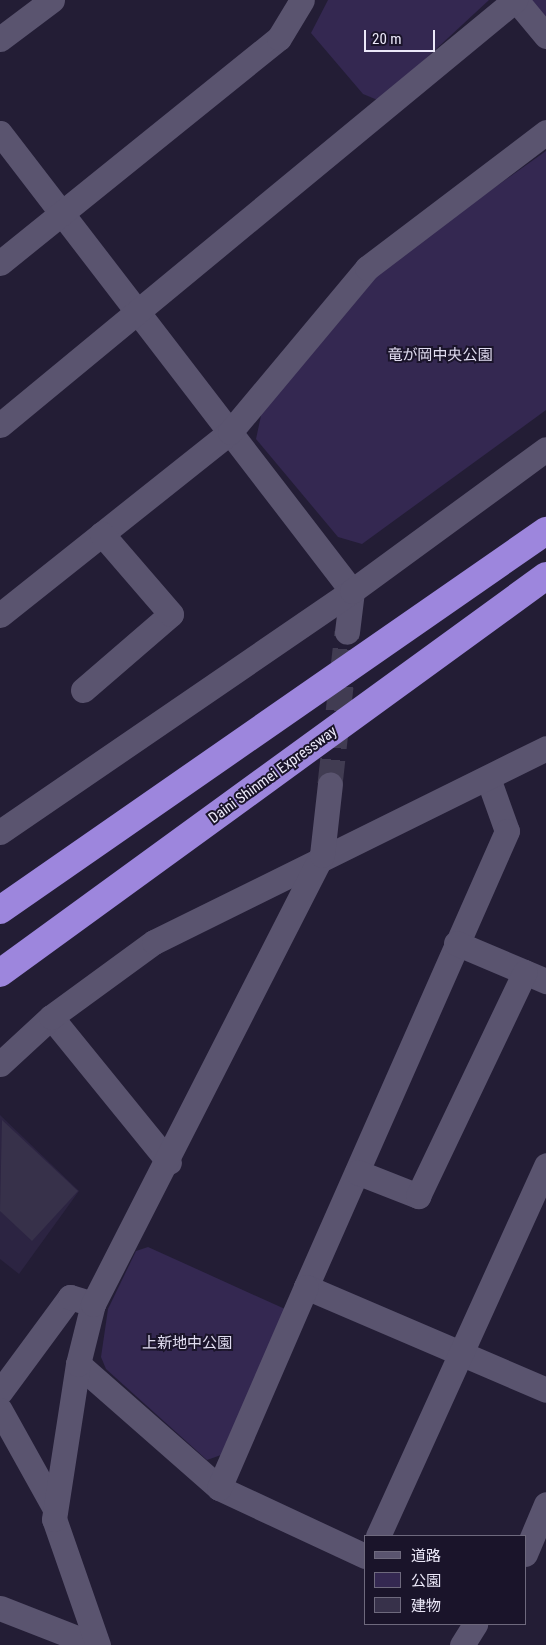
<!DOCTYPE html>
<meta charset="utf-8">
<style>
body{margin:0}
#map{position:relative;width:546px;height:1645px;overflow:hidden;background:#231d35;font-family:"Roboto Condensed","Noto Sans JP",sans-serif}
div>[style]{position:absolute}
[style*='--x']{left:calc(var(--x)*1px);top:calc(var(--y)*1px);width:calc(var(--w)*1px);rotate:calc(var(--a)*1deg)}
.built>*{inset:0;background:#2c2442}
.green>*{inset:0;background:#342851}
.building>*{inset:0;background:#37314a}
.minor-tunnel>*{height:25px;margin-top:-12.5px;transform-origin:0;background:repeating-linear-gradient(90deg,#413c52 0 25px,transparent 0 37px)}
.minor>*{height:25px;margin:-12.5px;padding:0 12.5px;transform-origin:12.5px;border-radius:12.5px;background:#5a546f}
.highway>*{height:28px;margin:-14px;padding:0 14px;transform-origin:14px;border-radius:14px;background:#9d86dd}
span{translate:-50% -50%;white-space:nowrap;text-align:center;line-height:1.15;-webkit-text-stroke:4px #1a142a;paint-order:stroke}
.park-label{font-size:15px;color:#e0dcf0}
.street-label{font-size:15px;color:#ece9f9}
.legend{position:absolute;left:364px;top:1535px;width:162px;height:90px;box-sizing:border-box;background:#1a142a;border:1px solid #6e697d;margin:0;padding:6px 9px;list-style:none;font-size:15px;color:#ece9f9}
.legend li{display:flex;align-items:center;gap:10px;height:25px}
.legend b{width:25px;border:1px solid #6e697d}
.scale{position:absolute;left:364px;top:30px;width:71px;height:22px;box-sizing:border-box;border:2px solid #ece9f9;border-top:0;padding-left:6px;font-size:15px;line-height:18px;white-space:nowrap;color:#ece9f9;-webkit-text-stroke:4px #1a142a;paint-order:stroke}
</style>
<div id="map">
<div class="built">
<div style="clip-path:polygon(0 1115px,79px 1191px,19px 1274px,0 1259px)"></div>
</div>
<div class="green">
<div style="clip-path:polygon(328px 0,489px 0,380px 101px,363px 94px,311px 33px)"></div>
<div style="clip-path:polygon(529px 0,546px 0,546px 22px)"></div>
<div style="clip-path:polygon(546px 151px,546px 410px,362px 544px,338px 537px,256px 439px,262px 411px,371px 275px)"></div>
<div style="clip-path:polygon(148px 1247px,285px 1309px,221px 1455px,207px 1460px,106px 1369px,101px 1357px,108px 1309px,136px 1251px)"></div>
</div>
<div class="building">
<div style="clip-path:polygon(2px 1120px,78px 1191px,32px 1241px,0 1211px)"></div>
</div>
<div class="minor-tunnel">
<div style="--x:330;--y:784;--w:153;--a:-83.6"></div>
</div>
<div class="minor">
<div style="--x:516;--y:0;--w:47;--a:50.2"></div>
<div style="--x:0;--y:39;--w:65;--a:-36.9"></div>
<div style="--x:0;--y:133;--w:578;--a:52.46"></div>
<div style="--x:352;--y:591;--w:41;--a:97"></div>
<div style="--x:0;--y:263;--w:358;--a:-38.9"></div>
<div style="--x:279;--y:38;--w:44;--a:-58.8"></div>
<div style="--x:0;--y:425;--w:668;--a:-39.53"></div>
<div style="--x:0;--y:615;--w:294;--a:-38.5"></div>
<div style="--x:230;--y:432;--w:214;--a:-50.1"></div>
<div style="--x:367;--y:268;--w:225;--a:-37.2"></div>
<div style="--x:83;--y:690;--w:116;--a:-40.8"></div>
<div style="--x:171;--y:614;--w:106;--a:-130.8"></div>
<div style="--x:488;--y:778;--w:56;--a:70.3"></div>
<div style="--x:507;--y:831;--w:498;--a:113.8"></div>
<div style="--x:306;--y:1287;--w:261;--a:23.2"></div>
<div style="--x:0;--y:832;--w:427;--a:-34.4"></div>
<div style="--x:352;--y:591;--w:240;--a:-36.2"></div>
<div style="--x:456;--y:943;--w:98;--a:22.9"></div>
<div style="--x:51;--y:1017;--w:187;--a:50.9"></div>
<div style="--x:0;--y:1064;--w:69;--a:-42.7"></div>
<div style="--x:51;--y:1017;--w:127;--a:-36.1"></div>
<div style="--x:154;--y:942;--w:437;--a:-26.3"></div>
<div style="--x:357;--y:1172;--w:66;--a:21.5"></div>
<div style="--x:418;--y:1196;--w:248;--a:-64.5"></div>
<div style="--x:78;--y:1364;--w:188;--a:41.3"></div>
<div style="--x:219;--y:1488;--w:161;--a:25"></div>
<div style="--x:0;--y:1392;--w:118;--a:-53.6"></div>
<div style="--x:70;--y:1297;--w:24;--a:17"></div>
<div style="--x:0;--y:1410;--w:111;--a:60.9"></div>
<div style="--x:219;--y:1488;--w:219;--a:-66.6"></div>
<div style="--x:378;--y:1536;--w:407;--a:-65.6"></div>
<div style="--x:525;--y:1554;--w:54;--a:-67.2"></div>
<div style="--x:0;--y:1608;--w:102;--a:21.3"></div>
<div style="--x:98;--y:1645;--w:133;--a:-109.2"></div>
<div style="--x:54;--y:1519;--w:157;--a:-81.2"></div>
<div style="--x:78;--y:1364;--w:62;--a:-76"></div>
<div style="--x:93;--y:1304;--w:504;--a:-62.98"></div>
<div style="--x:322;--y:855;--w:71;--a:-83.6"></div>
<div style="--x:462;--y:1645;--w:25;--a:-58"></div>
</div>
<div class="highway">
<div style="--x:0;--y:910;--w:665;--a:-34.77"></div>
<div style="--x:0;--y:973;--w:675;--a:-36.02"></div>
</div>
<div class="park-label">
<span style="left:440px;top:356px">竜が岡中央公園</span>
<span style="left:187px;top:1344px">上新地中公園</span>
</div>
<div class="street-label">
<span style="left:273px;top:775px;rotate:-36deg">Daini Shinmei Expressway</span>
</div>
<ul class="legend">
<li><b style="height:6px;background:#5a546f"></b>道路</li>
<li><b style="height:14px;background:#342851"></b>公園</li>
<li><b style="height:14px;background:#37314a"></b>建物</li>
</ul>
<div class="scale">20 m</div>
</div>
